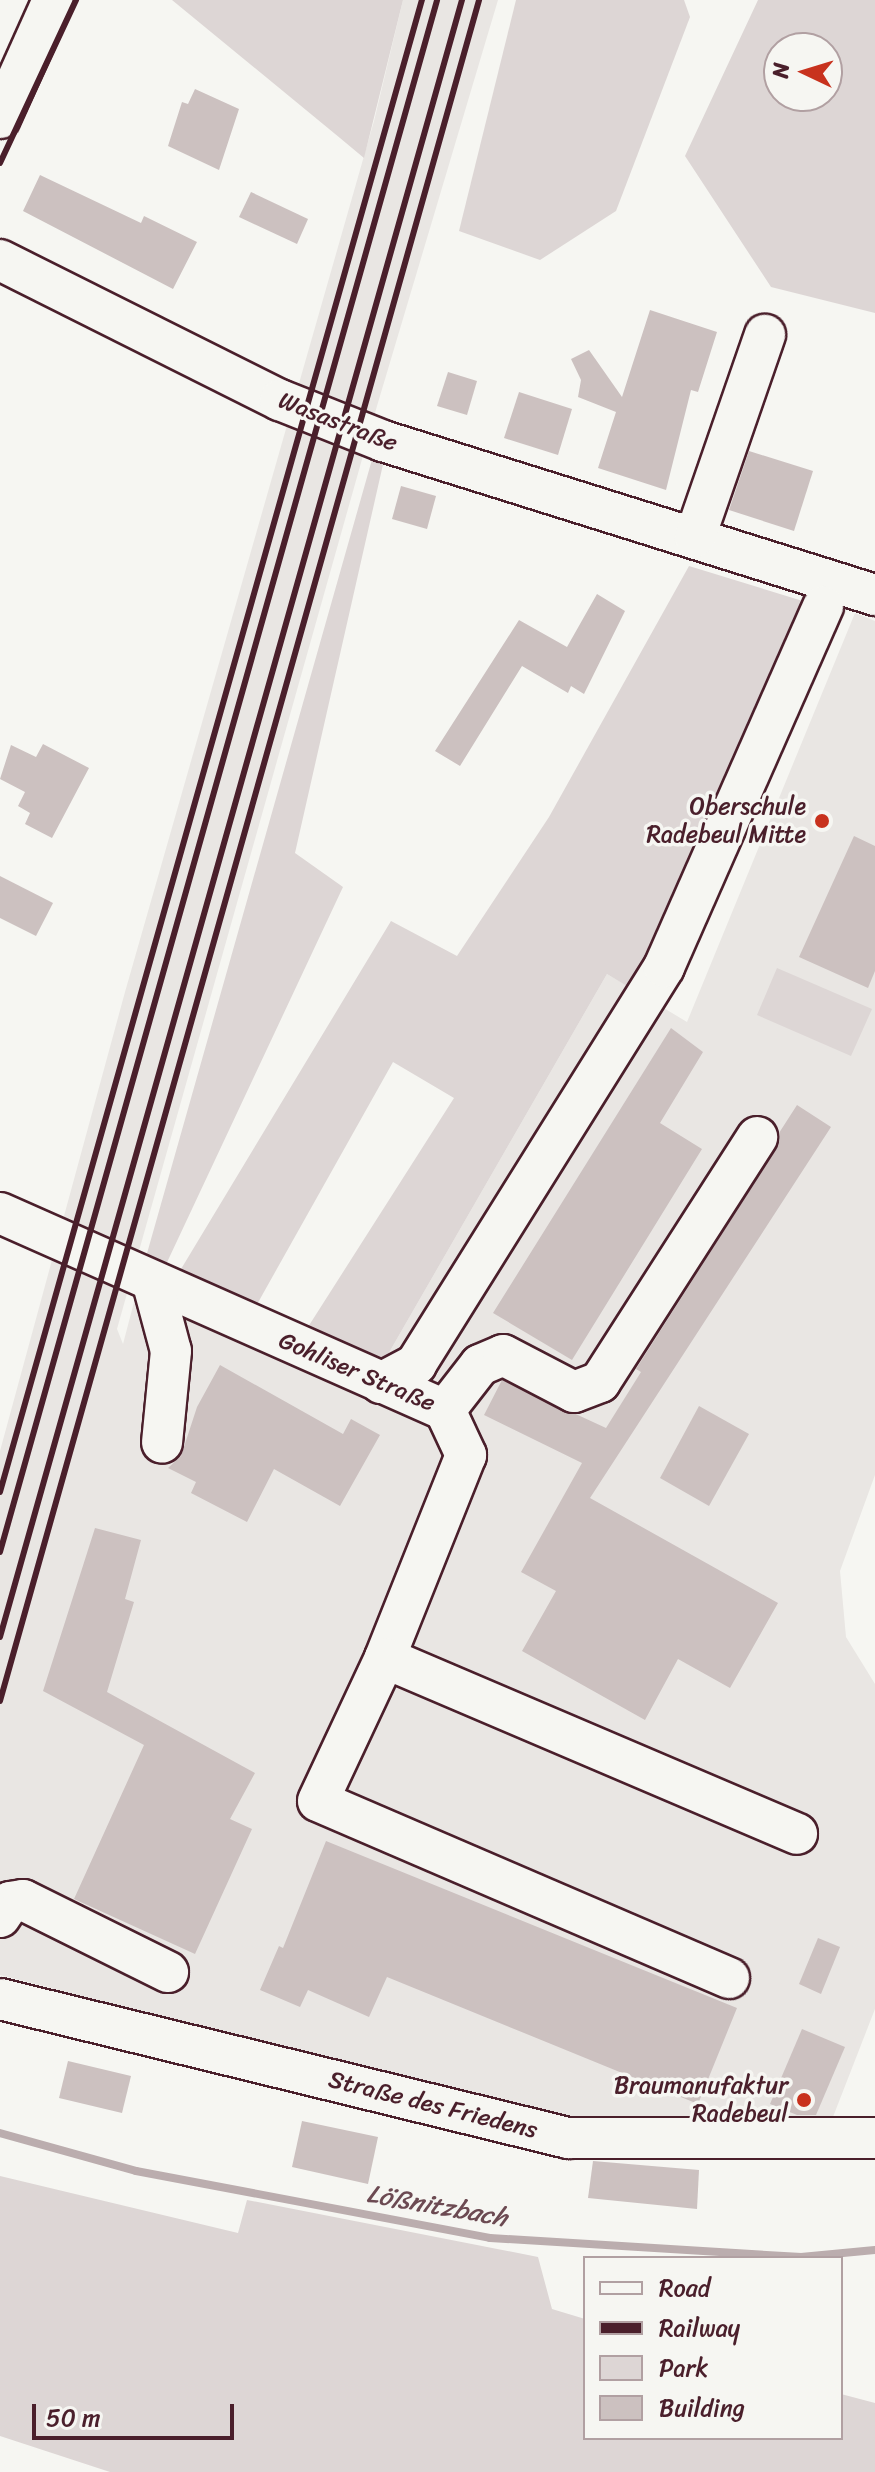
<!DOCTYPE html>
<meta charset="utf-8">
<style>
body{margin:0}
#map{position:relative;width:875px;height:2472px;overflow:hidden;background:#f6f6f2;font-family:Sriracha,sans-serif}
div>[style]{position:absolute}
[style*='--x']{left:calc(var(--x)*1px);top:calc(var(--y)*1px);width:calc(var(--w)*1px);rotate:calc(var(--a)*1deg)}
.built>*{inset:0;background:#e9e6e3}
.green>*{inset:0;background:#ddd6d5}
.stream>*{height:8px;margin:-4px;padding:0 4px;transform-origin:4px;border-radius:4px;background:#bbadae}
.building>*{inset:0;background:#ccc1c0}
.roads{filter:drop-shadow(2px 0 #4a1f2b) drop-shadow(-2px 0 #4a1f2b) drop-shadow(0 2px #4a1f2b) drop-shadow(0 -2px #4a1f2b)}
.minor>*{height:40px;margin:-20px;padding:0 20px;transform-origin:20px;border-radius:20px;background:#f6f6f2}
.rail>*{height:6px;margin:-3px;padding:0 3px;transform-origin:3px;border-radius:3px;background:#4a1f2b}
.dots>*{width:22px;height:22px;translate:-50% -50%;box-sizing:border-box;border:4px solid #f6f6f2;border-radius:50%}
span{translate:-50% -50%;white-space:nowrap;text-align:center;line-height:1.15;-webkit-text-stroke:7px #f6f6f2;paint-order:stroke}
.street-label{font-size:24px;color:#4a1f2b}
.poi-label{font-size:24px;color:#4a1f2b}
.right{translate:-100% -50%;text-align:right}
.water-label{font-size:26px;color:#6c4a52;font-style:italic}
.legend{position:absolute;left:583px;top:2256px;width:260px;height:184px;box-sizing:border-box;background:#f6f6f2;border:2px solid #b1a0a2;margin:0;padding:10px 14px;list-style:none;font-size:24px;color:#4a1f2b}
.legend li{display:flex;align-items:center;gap:16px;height:40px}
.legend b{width:40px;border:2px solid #b1a0a2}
.north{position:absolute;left:763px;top:32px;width:80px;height:80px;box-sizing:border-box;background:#f6f6f2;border:2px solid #b1a0a2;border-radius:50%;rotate:274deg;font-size:22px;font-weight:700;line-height:32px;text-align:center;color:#4a1f2b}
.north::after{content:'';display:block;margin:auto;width:28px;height:36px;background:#c8321e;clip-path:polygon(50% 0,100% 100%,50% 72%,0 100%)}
.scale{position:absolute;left:32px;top:2404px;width:202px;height:36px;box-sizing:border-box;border:4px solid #4a1f2b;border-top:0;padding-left:10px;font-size:24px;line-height:28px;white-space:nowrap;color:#4a1f2b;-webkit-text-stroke:6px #f6f6f2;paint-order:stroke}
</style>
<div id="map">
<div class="built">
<div style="clip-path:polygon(403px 0,498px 0,377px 406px,117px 1329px,123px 1344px,144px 1264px,379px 1370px,607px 974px,687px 1022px,855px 613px,875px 621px,875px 1475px,840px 1571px,846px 1637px,875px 1684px,875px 2009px,831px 2122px,573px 2123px,0 1975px,0 1451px,125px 992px,374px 121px)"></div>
</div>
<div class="green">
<div style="clip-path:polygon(172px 0,403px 0,364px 158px,340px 138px)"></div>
<div style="clip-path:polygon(516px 0,684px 0,690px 17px,616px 211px,540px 260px,459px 231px)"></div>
<div style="clip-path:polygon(evenodd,758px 0,875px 0,875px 313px,771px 287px,685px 156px,758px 0,779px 48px,827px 48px,827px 96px,779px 96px,779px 48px)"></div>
<div style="clip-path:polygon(373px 456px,384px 460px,295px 853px,343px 887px,162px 1273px,144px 1264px)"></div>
<div style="clip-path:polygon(689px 566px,806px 602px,630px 988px,607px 974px,379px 1370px,301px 1338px,454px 1098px,393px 1062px,251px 1315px,175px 1279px,391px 921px,457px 956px,549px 817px)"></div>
<div style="clip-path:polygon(777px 968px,872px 1009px,851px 1056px,757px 1015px)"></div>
<div style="clip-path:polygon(0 2176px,238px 2233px,247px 2200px,538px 2257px,552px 2309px,585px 2319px,585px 2438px,841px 2438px,841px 2394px,875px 2403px,875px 2472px,110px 2472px,0 2436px)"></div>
</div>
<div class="stream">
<div style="--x:0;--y:2133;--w:141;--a:15.6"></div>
<div style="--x:136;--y:2171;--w:360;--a:10.7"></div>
<div style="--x:490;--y:2238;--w:312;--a:3.5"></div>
<div style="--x:801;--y:2257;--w:74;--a:-5.4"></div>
</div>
<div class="building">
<div style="clip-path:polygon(195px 89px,239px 109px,219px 170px,168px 146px,182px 102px,188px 104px)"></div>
<div style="clip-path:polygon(40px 175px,141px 223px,144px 216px,197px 242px,173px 289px,23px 211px)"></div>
<div style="clip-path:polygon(251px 192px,308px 219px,297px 244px,239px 217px)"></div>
<div style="clip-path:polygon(650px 310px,717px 332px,698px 392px,691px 390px,666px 490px,598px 468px,616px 412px,578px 397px,581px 380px,571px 359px,589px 350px,622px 397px)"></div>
<div style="clip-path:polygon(448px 372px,477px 381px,467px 415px,437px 406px)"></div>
<div style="clip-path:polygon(519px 392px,572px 409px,558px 455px,504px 438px)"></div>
<div style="clip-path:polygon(749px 451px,813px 471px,794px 531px,729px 510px)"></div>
<div style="clip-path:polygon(401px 486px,436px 496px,427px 529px,392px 519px)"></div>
<div style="clip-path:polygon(597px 594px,625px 611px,584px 694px,571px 686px,568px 693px,522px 666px,460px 766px,435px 751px,519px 620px,567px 647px)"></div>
<div style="clip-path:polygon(43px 744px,89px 768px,52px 838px,25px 824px,30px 813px,18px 806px,25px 792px,0 779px,11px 745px,36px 757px)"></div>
<div style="clip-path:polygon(854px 836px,875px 846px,875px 971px,868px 988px,799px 957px)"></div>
<div style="clip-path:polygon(0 876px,53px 903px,36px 936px,0 918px)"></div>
<div style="clip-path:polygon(671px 1028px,703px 1052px,660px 1123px,702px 1149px,572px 1360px,493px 1313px)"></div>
<div style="clip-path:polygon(797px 1105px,831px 1127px,590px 1498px,778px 1603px,730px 1688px,678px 1659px,645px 1720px,522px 1651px,556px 1591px,521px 1572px,582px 1463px,484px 1415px,502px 1380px,606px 1428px,641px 1372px,636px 1369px,776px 1149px,779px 1133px)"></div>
<div style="clip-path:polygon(220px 1365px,343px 1434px,351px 1419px,380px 1435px,340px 1506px,274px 1469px,247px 1522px,191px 1493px,196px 1482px,168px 1468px,181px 1456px,197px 1407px)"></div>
<div style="clip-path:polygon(699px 1406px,749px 1434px,709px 1506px,660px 1478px)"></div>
<div style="clip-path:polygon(95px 1528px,141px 1540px,125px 1599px,134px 1602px,107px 1692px,255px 1773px,230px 1819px,252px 1829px,195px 1954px,74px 1899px,144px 1745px,43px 1691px)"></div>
<div style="clip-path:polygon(326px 1841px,737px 2008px,698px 2104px,387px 1977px,369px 2017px,308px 1990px,300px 2007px,260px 1990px,279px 1946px,283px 1948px)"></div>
<div style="clip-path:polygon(818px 1938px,840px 1947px,821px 1994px,799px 1984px)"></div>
<div style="clip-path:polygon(802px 2029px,845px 2047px,816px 2115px,797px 2115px,770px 2104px)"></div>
<div style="clip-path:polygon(68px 2061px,131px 2076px,122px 2113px,59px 2098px)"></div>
<div style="clip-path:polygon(302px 2121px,378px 2137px,368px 2184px,292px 2167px)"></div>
<div style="clip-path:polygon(593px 2161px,699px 2170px,697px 2209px,588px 2198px)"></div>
</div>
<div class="roads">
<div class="minor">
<div style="--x:0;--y:118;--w:129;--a:-65.8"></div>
<div style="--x:0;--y:260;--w:313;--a:26.6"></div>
<div style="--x:280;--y:400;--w:111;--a:21.7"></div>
<div style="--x:383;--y:441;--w:516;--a:17.38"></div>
<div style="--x:695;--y:537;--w:214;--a:-70.9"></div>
<div style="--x:0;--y:1213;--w:487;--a:23.9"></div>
<div style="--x:445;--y:1410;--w:50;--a:65"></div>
<div style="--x:466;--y:1455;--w:219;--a:111.8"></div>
<div style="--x:153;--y:1284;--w:69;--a:75"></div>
<div style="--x:171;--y:1351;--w:92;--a:95.6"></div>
<div style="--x:381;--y:1383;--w:40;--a:-28"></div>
<div style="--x:416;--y:1364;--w:468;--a:-58"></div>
<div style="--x:664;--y:967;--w:394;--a:-66.2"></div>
<div style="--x:445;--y:1410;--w:57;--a:-52.1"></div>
<div style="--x:480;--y:1365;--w:25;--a:-23"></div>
<div style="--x:503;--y:1355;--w:80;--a:27.5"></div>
<div style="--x:574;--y:1392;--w:28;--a:-21"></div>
<div style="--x:600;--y:1382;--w:291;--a:-57.3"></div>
<div style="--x:0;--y:1917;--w:18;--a:-56"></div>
<div style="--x:10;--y:1902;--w:13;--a:-9"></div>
<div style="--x:23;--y:1900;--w:162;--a:26.4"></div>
<div style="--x:729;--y:1978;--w:447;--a:-156.7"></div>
<div style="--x:318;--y:1801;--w:158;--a:-64.9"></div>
<div style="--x:385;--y:1658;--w:448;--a:23.1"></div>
<div style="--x:0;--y:1999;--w:585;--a:13.75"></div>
<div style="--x:568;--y:2138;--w:307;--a:0"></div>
</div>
</div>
<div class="rail">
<div style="--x:0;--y:163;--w:180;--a:-65"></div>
<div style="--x:0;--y:1492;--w:1551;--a:-74.21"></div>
<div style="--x:0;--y:1552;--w:1612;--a:-74.27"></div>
<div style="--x:0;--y:1637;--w:1701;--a:-74.24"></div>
<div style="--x:0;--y:1701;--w:1767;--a:-74.27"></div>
</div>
<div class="dots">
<div style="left:822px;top:821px;background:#c8321e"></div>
<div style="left:804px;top:2100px;background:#c8321e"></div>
</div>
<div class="street-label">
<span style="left:338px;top:422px;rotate:21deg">Wasastraße</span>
<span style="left:357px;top:1372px;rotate:23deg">Gohliser Straße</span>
<span style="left:433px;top:2105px;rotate:14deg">Straße des Friedens</span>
</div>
<div class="poi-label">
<span class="right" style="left:806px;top:821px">Oberschule<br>Radebeul Mitte</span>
<span class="right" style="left:788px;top:2100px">Braumanufaktur<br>Radebeul</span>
</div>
<div class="water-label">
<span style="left:437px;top:2206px;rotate:10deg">Lößnitzbach</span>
</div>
<ul class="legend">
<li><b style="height:10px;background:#f6f6f2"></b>Road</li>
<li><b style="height:10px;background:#4a1f2b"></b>Railway</li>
<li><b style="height:22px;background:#ddd6d5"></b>Park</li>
<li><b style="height:22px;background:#ccc1c0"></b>Building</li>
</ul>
<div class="north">N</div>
<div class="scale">50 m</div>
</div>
